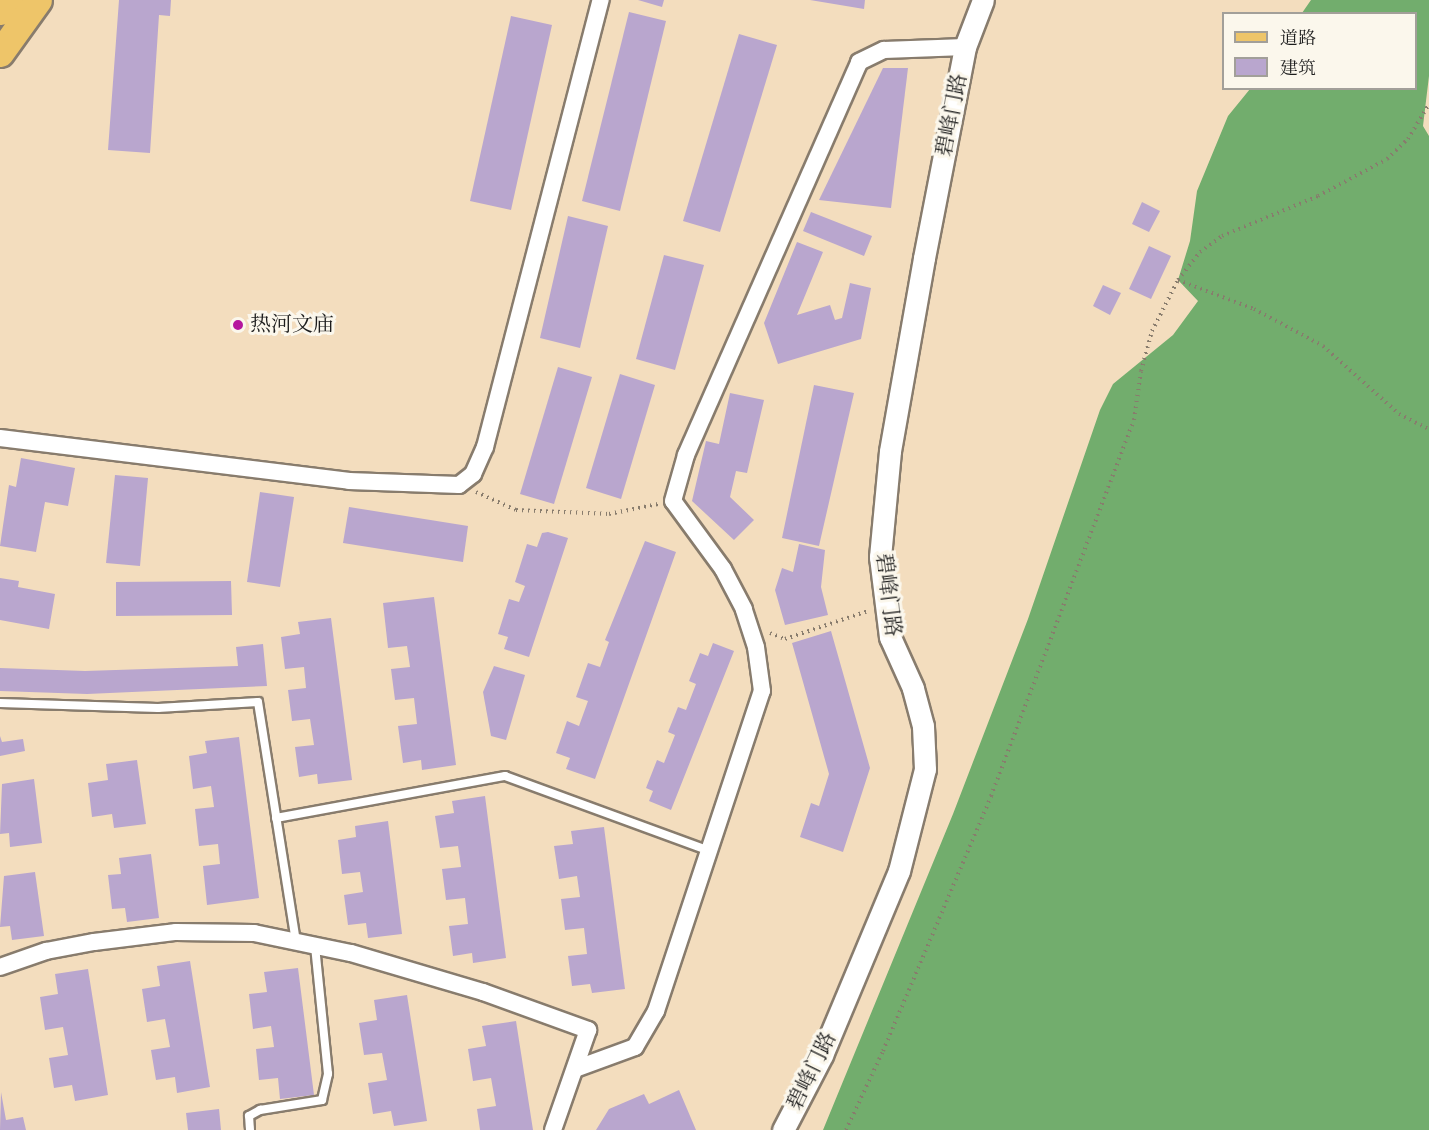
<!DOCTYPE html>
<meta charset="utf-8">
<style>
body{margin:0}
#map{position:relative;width:1429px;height:1130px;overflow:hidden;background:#f3ddbe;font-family:Cardo,"Noto Serif SC",serif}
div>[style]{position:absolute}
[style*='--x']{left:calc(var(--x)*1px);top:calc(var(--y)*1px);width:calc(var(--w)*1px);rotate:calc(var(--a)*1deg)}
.forest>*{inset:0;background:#72ad6d}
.building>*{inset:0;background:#b9a6ce}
.path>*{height:4px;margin-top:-2px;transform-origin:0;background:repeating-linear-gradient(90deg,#887c6d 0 1.5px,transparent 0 6px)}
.roads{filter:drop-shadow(2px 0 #887c6d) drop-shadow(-2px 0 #887c6d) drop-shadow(0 2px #887c6d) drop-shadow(0 -2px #887c6d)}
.service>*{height:8px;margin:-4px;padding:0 4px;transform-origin:4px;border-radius:4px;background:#fff}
.minor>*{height:16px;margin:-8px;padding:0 8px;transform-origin:8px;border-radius:8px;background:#fff}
.tertiary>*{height:21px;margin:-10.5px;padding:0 10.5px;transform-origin:10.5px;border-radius:10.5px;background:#fff}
.primary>*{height:27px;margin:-13.5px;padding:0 13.5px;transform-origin:13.5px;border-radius:13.5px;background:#eec569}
.dots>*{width:16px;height:16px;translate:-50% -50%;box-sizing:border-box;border:3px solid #fbf7ec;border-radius:50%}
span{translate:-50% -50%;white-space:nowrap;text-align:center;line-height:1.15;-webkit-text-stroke:6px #fbf7ec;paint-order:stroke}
.street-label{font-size:21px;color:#1c1c1c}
.poi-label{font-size:21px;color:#1c1c1c}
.left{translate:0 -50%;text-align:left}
.legend{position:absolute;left:1222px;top:12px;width:195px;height:78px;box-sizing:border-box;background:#fbf7ec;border:2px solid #a29f99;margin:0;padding:8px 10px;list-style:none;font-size:18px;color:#1c1c1c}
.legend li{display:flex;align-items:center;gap:12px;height:30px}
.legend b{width:30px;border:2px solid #a29f99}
</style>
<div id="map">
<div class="forest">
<div style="clip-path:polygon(1311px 0,1429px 0,1429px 76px,1423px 126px,1429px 136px,1429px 1130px,823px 1130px,953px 814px,1028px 619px,1100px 410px,1113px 384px,1173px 335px,1198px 301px,1178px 280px,1190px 241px,1197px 191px,1228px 116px,1250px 89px,1416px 88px,1416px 14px,1302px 13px)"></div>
</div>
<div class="building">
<div style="clip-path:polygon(119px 0,171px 0,170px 16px,159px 15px,150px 153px,108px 150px)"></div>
<div style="clip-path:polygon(638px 0,664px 0,662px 7px)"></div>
<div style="clip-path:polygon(810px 0,865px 0,864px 9px)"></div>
<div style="clip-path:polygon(629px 12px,666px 21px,620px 211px,582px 201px)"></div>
<div style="clip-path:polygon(511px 16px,552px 25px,511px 210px,470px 201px)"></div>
<div style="clip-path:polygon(739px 34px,777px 45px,720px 232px,683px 221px)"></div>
<div style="clip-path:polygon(883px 68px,908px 68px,891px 208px,819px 200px)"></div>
<div style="clip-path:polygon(1142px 202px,1160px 211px,1149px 232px,1132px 224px)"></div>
<div style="clip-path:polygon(811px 212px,872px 236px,864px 256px,803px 231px)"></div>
<div style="clip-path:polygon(568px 216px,608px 226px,580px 348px,540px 338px)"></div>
<div style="clip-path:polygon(797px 242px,823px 252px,797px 315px,830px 305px,835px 320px,842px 318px,850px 283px,871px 288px,861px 339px,778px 364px,764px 323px)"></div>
<div style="clip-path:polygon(1149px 246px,1171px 256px,1151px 299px,1129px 289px)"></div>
<div style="clip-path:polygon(664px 255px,704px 265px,675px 370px,636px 359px)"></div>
<div style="clip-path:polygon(1103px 285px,1121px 293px,1110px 315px,1093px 306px)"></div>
<div style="clip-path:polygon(558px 367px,592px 377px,554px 504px,520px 494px)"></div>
<div style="clip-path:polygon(620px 374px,655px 385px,621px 499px,586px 488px)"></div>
<div style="clip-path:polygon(814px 385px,854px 393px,819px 546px,782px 538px)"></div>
<div style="clip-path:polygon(730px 393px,764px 400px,747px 473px,736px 471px,730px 497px,754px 520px,734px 540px,692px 501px,706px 441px,719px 444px)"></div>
<div style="clip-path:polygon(21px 458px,75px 468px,68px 506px,45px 502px,36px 552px,0 546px,9px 485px,16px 487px)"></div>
<div style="clip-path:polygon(115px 475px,148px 478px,140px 566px,106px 563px)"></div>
<div style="clip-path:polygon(260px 492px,294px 497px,280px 587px,247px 582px)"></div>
<div style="clip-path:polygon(349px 507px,468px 526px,463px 562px,343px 543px)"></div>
<div style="clip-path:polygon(548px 532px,568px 538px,529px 657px,504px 649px,508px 637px,498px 634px,509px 599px,519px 602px,525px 586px,515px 582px,527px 544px,537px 547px,542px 533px)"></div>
<div style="clip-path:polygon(645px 541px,676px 552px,595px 779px,566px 769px,570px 758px,556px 753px,567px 721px,579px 726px,588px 701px,576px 697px,588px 663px,600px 667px,609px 642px,605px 640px)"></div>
<div style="clip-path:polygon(799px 544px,825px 550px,821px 587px,828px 615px,785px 625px,775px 590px,782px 568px,793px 572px)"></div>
<div style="clip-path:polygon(0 578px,19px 581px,18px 587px,55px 594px,49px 629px,0 620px)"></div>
<div style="clip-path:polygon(231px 581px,232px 615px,116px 616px,116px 582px)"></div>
<div style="clip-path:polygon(434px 597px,456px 765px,422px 770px,421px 760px,403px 763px,398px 726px,417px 724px,414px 698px,395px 700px,391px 669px,410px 667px,407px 646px,388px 648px,383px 603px)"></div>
<div style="clip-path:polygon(331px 618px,352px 780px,318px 784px,317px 774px,299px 777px,295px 747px,314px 745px,310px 719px,292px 721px,288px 690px,306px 688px,304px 667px,285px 669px,281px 637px,300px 634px,298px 622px)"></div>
<div style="clip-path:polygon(831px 631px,870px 768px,843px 852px,800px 837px,811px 803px,819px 806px,829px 774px,792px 643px)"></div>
<div style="clip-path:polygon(713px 643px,734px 651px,671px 810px,649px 801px,653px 791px,646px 788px,657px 760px,664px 763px,675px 735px,668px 732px,678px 707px,686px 710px,696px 684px,689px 681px,700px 653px,708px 656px)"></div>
<div style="clip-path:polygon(263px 644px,267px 686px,87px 694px,0 691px,0 668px,85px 671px,238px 666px,236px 647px)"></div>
<div style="clip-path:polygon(494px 666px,525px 675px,506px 740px,491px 736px,483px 692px)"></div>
<div style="clip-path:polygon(0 736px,2px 742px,23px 739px,25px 751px,0 756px)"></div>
<div style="clip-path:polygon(239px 737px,259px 898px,207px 905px,203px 866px,220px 864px,218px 844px,199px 846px,195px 809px,214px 807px,211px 786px,193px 789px,189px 756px,207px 753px,205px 741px)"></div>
<div style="clip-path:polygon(137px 760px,146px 824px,114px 828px,112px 814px,92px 817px,88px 783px,108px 780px,106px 764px)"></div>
<div style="clip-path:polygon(34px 779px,42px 843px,10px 847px,9px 833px,0 834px,2px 784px)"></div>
<div style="clip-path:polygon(485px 796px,506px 958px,473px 963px,472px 953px,453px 956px,449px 926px,468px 924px,465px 898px,446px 900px,442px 869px,461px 867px,458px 846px,440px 848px,435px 816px,454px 813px,452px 801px)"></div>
<div style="clip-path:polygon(388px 821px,402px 934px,368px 938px,366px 923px,348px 925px,344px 895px,363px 892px,360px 872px,342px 874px,338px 840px,356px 837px,355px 826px)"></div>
<div style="clip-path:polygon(604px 827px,625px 989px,592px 993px,590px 984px,572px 986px,568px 956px,587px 954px,584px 928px,565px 930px,561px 899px,580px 897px,577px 876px,559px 879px,554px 846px,573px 844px,571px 831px)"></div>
<div style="clip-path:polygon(151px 854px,159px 918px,127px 922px,125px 908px,112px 909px,108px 875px,121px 874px,119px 858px)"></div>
<div style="clip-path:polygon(35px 872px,44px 936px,12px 940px,10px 926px,0 927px,4px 876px)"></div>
<div style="clip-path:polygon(190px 961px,210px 1087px,177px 1093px,175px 1077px,156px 1080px,151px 1050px,170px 1047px,165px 1019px,147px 1022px,142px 989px,160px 986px,157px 966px)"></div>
<div style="clip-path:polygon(298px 968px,314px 1095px,280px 1099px,278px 1078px,259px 1080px,256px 1049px,274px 1047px,271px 1026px,253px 1029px,249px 994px,267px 992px,264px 972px)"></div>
<div style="clip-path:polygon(88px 969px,108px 1095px,75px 1101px,72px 1085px,54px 1088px,49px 1058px,68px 1055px,63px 1027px,45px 1030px,40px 997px,58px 994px,55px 974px)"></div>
<div style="clip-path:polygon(407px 995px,427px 1121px,394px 1126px,391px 1111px,373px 1114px,368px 1083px,387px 1080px,382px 1053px,364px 1055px,359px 1023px,377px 1020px,374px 1000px)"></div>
<div style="clip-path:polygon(516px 1021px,533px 1130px,480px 1130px,477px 1109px,496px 1106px,491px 1078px,473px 1081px,468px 1049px,486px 1046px,482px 1026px)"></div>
<div style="clip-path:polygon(679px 1090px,696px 1130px,596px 1130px,609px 1109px,644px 1094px,649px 1104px)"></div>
<div style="clip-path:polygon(1px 1092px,6px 1120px,23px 1117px,26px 1130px,0 1130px)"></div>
<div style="clip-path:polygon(219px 1109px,221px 1130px,188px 1130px,186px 1113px)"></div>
</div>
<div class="path">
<div style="--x:1178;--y:280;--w:81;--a:20.9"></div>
<div style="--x:1254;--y:309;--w:78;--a:28.2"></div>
<div style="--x:1323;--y:346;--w:102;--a:41.8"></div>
<div style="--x:1399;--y:414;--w:34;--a:27"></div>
<div style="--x:476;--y:492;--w:44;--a:24.2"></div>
<div style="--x:516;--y:510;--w:93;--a:2.5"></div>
<div style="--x:609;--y:514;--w:50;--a:-11.5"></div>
<div style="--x:770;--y:633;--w:16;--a:22"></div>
<div style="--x:785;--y:639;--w:88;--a:-18.6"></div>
<div style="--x:846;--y:1130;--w:87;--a:-64.9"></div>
<div style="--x:883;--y:1051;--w:277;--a:-67"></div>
<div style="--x:991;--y:796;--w:402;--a:-69.2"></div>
<div style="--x:1134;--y:420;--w:49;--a:-81.9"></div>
<div style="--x:1141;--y:371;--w:41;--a:-74.6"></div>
<div style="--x:1152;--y:331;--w:57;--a:-63"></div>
<div style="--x:1178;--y:280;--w:36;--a:-52"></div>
<div style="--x:1200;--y:252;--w:27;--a:-36"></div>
<div style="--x:1222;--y:236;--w:104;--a:-22.6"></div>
<div style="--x:1318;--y:196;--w:78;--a:-28.2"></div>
<div style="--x:1387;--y:159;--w:29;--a:-44"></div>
<div style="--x:1408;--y:139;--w:41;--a:-59"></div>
</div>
<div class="roads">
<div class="service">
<div style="--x:0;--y:703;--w:158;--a:1.8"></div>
<div style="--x:158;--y:708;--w:100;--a:-3.4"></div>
<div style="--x:258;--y:702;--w:243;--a:81"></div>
<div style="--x:276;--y:818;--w:233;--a:-10.4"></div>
<div style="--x:505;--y:776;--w:218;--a:20.1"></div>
<div style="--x:250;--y:1130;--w:14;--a:-94"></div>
<div style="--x:249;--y:1116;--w:13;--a:-29"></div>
<div style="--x:260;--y:1110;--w:63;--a:-9.2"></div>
<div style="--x:322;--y:1100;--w:27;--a:-77"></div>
<div style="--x:328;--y:1074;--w:128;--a:-95.8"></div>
</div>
<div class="minor">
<div style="--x:0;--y:438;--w:352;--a:7"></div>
<div style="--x:349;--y:481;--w:110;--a:2.1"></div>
<div style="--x:459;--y:485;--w:18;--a:-38"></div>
<div style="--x:473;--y:474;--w:30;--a:-66"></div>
<div style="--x:485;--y:447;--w:462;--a:-75.5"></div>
<div style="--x:0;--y:967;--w:49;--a:-19.2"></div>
<div style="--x:46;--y:951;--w:49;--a:-10.6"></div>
<div style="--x:94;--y:942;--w:83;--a:-7"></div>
<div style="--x:176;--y:932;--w:78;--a:0.7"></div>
<div style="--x:254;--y:933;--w:99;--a:11.7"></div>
<div style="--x:351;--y:953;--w:138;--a:16.5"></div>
<div style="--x:483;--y:992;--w:112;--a:19.9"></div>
<div style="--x:588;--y:1030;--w:106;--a:109.3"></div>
<div style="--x:575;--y:1069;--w:64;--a:-20.1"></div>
<div style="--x:635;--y:1047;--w:42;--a:-59.7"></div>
<div style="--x:656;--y:1011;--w:337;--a:-71.7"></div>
<div style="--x:762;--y:691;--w:44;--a:-97.8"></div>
<div style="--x:756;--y:647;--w:40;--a:-108"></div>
<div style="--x:744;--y:609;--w:45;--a:-117.7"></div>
<div style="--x:723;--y:569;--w:84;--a:-126.3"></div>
<div style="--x:673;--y:501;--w:48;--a:-74.2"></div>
<div style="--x:686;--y:455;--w:429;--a:-66.2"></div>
<div style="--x:859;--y:62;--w:28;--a:-26"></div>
<div style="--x:884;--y:50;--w:81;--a:-2.1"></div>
</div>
<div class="tertiary">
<div style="--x:783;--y:1130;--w:85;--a:-62.5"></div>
<div style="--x:822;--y:1055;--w:199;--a:-67.3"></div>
<div style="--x:899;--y:871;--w:105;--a:-75.7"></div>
<div style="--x:925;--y:769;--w:43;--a:-92.7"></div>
<div style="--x:923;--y:726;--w:39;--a:-105"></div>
<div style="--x:913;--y:688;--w:56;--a:-114.3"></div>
<div style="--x:890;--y:637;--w:81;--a:-97.1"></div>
<div style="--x:880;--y:557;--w:106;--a:-84.6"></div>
<div style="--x:890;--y:451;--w:196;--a:-80"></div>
<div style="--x:924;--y:258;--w:215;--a:-79"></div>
<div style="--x:965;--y:47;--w:50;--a:-69"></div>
</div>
<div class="primary">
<div style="--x:0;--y:11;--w:14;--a:-54"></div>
<div style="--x:0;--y:53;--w:65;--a:-54.4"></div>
</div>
</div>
<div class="dots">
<div style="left:238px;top:325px;background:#b5179e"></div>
</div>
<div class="street-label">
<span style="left:952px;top:115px;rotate:-79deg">碧峰门路</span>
<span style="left:888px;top:595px;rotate:83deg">碧峰门路</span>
<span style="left:812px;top:1071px;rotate:-64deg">碧峰门路</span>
</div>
<div class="poi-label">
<span class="left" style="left:250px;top:325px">热河文庙</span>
</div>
<ul class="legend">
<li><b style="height:8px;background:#eec569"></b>道路</li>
<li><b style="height:16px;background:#b9a6ce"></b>建筑</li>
</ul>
</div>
